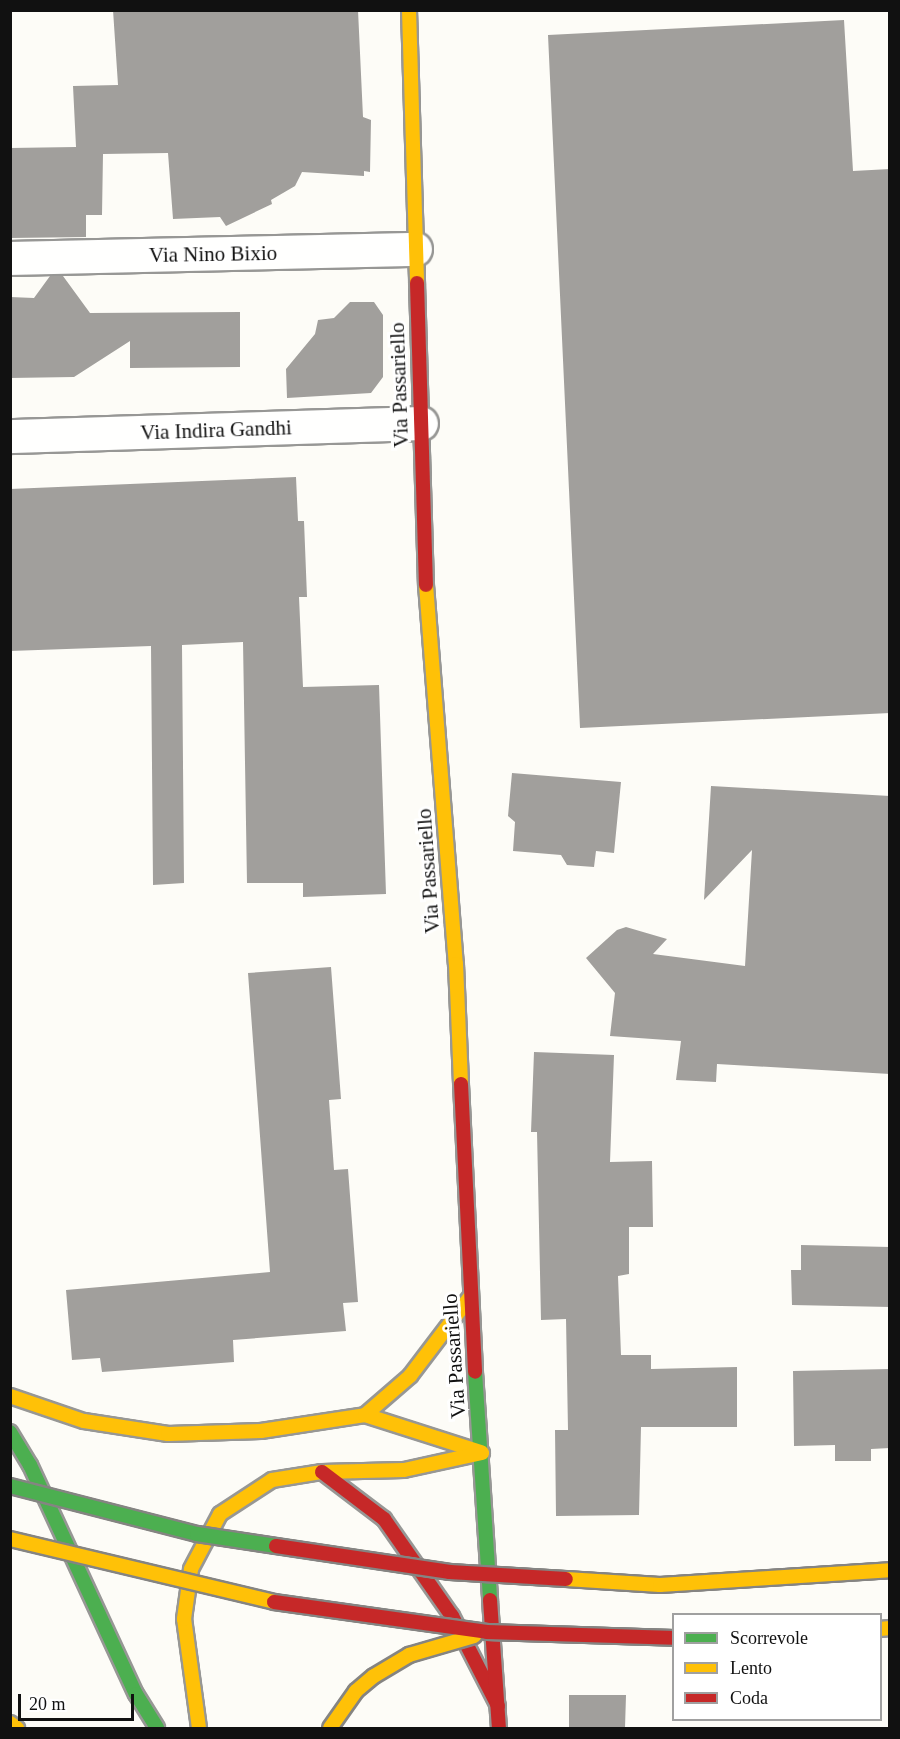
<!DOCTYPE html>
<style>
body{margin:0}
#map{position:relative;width:900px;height:1739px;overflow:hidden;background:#fdfcf7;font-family:"Times New Roman",serif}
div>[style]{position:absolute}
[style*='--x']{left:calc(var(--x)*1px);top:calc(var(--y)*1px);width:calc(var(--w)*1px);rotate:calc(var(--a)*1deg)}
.building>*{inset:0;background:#a19f9c}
.roads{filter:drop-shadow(2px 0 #979795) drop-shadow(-2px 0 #979795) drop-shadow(0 2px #979795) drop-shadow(0 -2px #979795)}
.street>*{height:33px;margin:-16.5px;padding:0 16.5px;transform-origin:16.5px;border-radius:16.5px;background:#fffffe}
.fast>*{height:14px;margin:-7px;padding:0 7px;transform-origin:7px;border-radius:7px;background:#4caf50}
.slow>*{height:14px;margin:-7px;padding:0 7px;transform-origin:7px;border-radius:7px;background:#ffc107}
.jam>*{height:14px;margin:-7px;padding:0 7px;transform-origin:7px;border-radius:7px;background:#c62828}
.bridges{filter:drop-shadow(2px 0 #858482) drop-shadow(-2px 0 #858482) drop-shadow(0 2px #858482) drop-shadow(0 -2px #858482)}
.fast-bridge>*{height:14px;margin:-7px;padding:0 7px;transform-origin:7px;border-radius:7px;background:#4caf50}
.slow-bridge>*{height:14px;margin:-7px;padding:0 7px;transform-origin:7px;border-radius:7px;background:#ffc107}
.jam-bridge>*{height:14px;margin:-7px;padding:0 7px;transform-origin:7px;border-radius:7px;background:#c62828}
span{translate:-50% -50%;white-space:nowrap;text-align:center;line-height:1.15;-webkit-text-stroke:6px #fff;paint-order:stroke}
.street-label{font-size:21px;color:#111}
.frame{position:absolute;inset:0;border:12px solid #111;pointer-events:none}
.legend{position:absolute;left:672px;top:1613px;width:210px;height:108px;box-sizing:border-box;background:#fff;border:2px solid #a0a0a0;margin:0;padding:8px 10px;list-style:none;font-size:18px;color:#111}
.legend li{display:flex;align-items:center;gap:12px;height:30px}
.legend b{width:30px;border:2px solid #a0a0a0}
.scale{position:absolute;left:18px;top:1694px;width:116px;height:27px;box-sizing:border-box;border:3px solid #111;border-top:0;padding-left:8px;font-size:18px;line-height:21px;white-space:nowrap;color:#111;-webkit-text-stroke:4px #fff;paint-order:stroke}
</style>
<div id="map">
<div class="building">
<div style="clip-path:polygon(113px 10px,358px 10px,363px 117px,371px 120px,370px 172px,364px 171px,364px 176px,302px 172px,295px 186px,271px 200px,272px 204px,226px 226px,220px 217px,173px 219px,168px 153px,103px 154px,102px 215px,86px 215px,86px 237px,10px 238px,10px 148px,76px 147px,73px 86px,118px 85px)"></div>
<div style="clip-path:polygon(844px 20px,853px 171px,890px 169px,890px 713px,580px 728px,548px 35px)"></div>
<div style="clip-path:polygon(50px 276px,63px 276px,90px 313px,240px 312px,240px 367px,130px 368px,130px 341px,74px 377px,10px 378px,10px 297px,34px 298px)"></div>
<div style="clip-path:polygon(350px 302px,374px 302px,383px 315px,383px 377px,371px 393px,287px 398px,286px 369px,315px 334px,318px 320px,334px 318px)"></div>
<div style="clip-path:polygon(296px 477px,298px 521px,304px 521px,307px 597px,299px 597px,303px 687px,379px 685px,386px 894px,303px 897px,303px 883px,247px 883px,243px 642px,182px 645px,184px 883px,153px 885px,151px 646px,10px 651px,10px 489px)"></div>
<div style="clip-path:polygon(512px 773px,621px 782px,614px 853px,596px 851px,594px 867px,567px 865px,561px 855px,513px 851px,515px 822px,508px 816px)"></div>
<div style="clip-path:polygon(711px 786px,890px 796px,890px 1074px,717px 1064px,716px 1082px,676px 1080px,681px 1041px,610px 1036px,615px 993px,586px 958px,617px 930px,626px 927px,667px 939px,653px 954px,745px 966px,752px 850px,704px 900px)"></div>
<div style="clip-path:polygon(331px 967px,341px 1099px,329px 1100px,334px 1170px,348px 1169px,358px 1302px,343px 1303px,346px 1331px,233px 1340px,234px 1362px,102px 1372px,100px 1358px,72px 1360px,66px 1290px,270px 1272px,248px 973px)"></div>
<div style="clip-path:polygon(534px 1052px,614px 1055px,610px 1162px,652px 1161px,653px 1227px,629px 1227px,629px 1274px,618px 1276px,621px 1355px,651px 1355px,651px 1369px,737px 1367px,737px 1427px,641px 1427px,639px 1515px,556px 1516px,555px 1430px,568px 1430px,566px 1319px,541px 1320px,537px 1132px,531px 1132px)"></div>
<div style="clip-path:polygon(801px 1245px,890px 1247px,890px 1307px,792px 1305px,791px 1270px,801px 1270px)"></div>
<div style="clip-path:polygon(890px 1369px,890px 1448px,871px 1449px,871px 1461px,835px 1461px,835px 1445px,794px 1446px,793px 1371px)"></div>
<div style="clip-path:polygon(569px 1695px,626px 1695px,625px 1728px,569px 1728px)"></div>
</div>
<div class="roads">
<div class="street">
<div style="--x:10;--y:258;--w:405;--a:-1.3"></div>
<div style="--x:10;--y:436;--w:411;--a:-1.8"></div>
</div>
<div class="fast">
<div style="--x:475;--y:1372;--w:228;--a:86.2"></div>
<div style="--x:10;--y:1432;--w:39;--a:59"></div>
<div style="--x:30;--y:1465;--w:252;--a:65.2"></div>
<div style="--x:136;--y:1694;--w:40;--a:58"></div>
</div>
<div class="slow">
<div style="--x:409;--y:10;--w:273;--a:88.3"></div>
<div style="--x:426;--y:585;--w:380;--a:85.5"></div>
<div style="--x:456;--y:964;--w:120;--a:87.6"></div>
<div style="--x:10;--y:1396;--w:78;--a:18.7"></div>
<div style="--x:84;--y:1421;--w:85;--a:8.8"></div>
<div style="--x:168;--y:1434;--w:93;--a:-1.8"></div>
<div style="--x:261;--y:1431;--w:105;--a:-8.7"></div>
<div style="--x:365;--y:1415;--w:122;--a:17.7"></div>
<div style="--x:365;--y:1415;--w:60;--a:-40.9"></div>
<div style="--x:410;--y:1376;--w:99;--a:-52.8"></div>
<div style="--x:880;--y:1629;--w:10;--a:-6"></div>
<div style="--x:10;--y:1723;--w:9;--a:36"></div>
<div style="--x:199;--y:1728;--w:110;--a:-97.8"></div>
<div style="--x:184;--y:1619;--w:50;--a:-82"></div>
<div style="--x:191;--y:1569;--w:62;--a:-62.2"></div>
<div style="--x:220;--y:1514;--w:62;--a:-33.2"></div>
<div style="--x:272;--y:1480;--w:51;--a:-9.1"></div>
<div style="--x:322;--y:1472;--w:82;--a:-1.4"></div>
<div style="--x:404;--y:1470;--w:80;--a:-12.3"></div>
</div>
<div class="jam">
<div style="--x:417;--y:283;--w:302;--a:88.3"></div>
<div style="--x:461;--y:1084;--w:288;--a:87.2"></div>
<div style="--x:322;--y:1472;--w:78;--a:37.2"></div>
<div style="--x:384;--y:1519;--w:118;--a:55"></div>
<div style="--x:452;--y:1616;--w:101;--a:62.9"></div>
<div style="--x:490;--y:1600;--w:128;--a:86"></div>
</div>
</div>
<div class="bridges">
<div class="fast-bridge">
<div style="--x:10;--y:1486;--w:193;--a:14.4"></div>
<div style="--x:197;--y:1534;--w:80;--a:8.6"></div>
</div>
<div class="slow-bridge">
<div style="--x:10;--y:1539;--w:271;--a:13.4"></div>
<div style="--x:566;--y:1579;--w:94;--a:3.7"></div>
<div style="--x:660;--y:1585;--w:230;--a:-3.7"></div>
<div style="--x:330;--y:1728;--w:45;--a:-54.9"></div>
<div style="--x:356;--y:1691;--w:23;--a:-40"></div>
<div style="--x:374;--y:1676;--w:41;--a:-31"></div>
<div style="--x:409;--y:1655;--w:68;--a:-16.3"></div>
</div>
<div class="jam-bridge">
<div style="--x:276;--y:1546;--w:176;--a:8.5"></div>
<div style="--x:450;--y:1572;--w:116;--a:3.5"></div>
<div style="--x:274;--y:1602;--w:215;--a:8"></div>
<div style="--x:487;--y:1632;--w:187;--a:1.8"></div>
</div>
</div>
<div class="street-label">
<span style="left:213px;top:254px;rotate:-1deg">Via Nino Bixio</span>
<span style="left:399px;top:385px;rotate:-92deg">Via Passariello</span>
<span style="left:216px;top:430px;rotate:-2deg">Via Indira Gandhi</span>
<span style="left:428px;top:871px;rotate:-94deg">Via Passariello</span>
<span style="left:454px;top:1356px;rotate:-94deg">Via Passariello</span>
</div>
<div class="frame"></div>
<ul class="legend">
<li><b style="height:8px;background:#4caf50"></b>Scorrevole</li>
<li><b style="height:8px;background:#ffc107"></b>Lento</li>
<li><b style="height:8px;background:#c62828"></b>Coda</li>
</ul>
<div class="scale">20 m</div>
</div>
